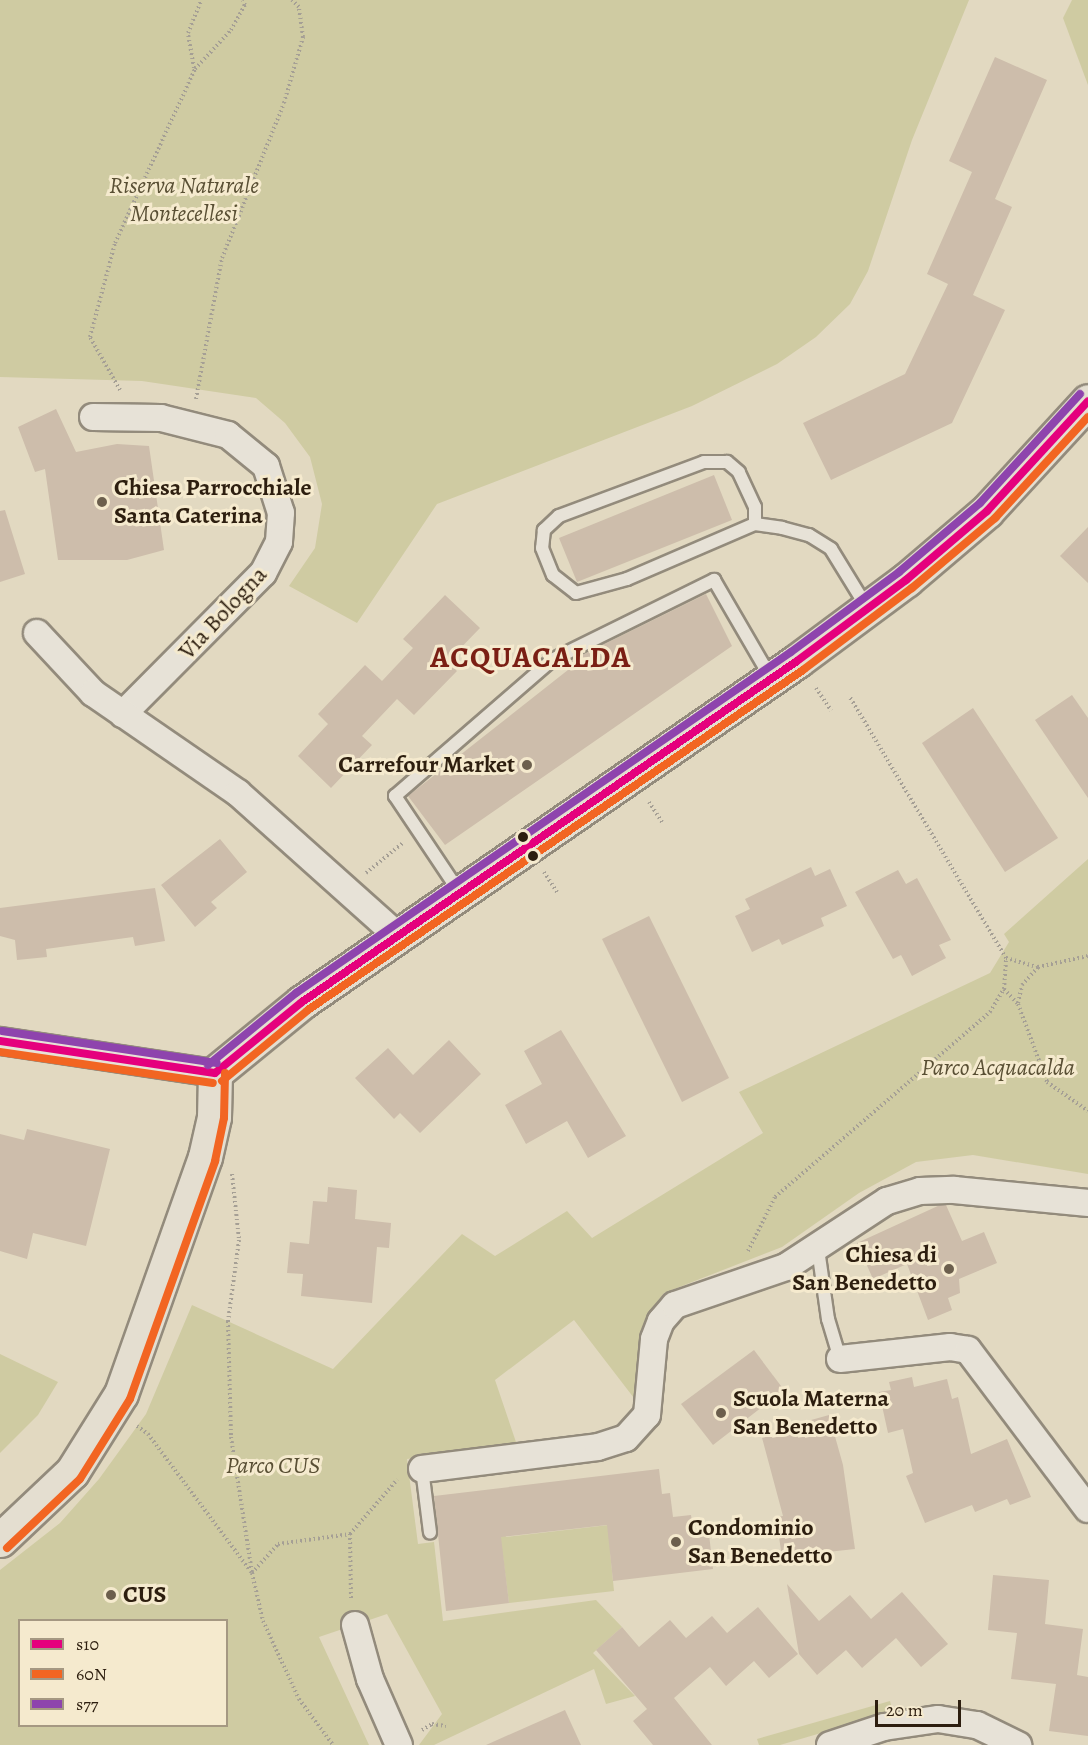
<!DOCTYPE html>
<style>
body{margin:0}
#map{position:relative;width:1088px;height:1745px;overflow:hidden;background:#e2d9c1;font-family:Alegreya,serif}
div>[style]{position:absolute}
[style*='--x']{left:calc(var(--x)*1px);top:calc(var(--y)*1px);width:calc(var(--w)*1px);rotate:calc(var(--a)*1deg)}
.green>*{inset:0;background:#cfcba2}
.building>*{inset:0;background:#cdbdab}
.path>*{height:4px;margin-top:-2px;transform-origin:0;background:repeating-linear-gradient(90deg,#a59f95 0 1.5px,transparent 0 4.5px)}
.roads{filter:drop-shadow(2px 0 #938b7c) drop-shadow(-2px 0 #938b7c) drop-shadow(0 2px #938b7c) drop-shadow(0 -2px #938b7c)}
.lane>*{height:12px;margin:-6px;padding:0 6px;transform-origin:6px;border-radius:6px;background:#e7e2d7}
.street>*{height:26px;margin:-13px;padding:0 13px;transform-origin:13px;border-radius:13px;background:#e7e2d7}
.primary>*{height:33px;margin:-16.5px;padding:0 16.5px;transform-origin:16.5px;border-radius:16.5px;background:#e4ded0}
.bus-1>*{height:8px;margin:-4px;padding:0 4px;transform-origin:4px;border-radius:4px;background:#e5007d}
.bus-2>*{height:8px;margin:-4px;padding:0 4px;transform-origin:4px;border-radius:4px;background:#f26522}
.bus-3>*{height:8px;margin:-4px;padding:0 4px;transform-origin:4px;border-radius:4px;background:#8e44ad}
.dots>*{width:16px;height:16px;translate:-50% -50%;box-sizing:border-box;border:3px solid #f5eace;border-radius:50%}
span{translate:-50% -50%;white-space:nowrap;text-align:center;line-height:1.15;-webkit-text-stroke:6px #f5eace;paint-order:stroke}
.park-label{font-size:24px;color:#594f34;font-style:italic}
.poi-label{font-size:24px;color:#2d1e0f;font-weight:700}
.left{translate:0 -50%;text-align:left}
.right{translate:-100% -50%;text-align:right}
.street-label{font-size:24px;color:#2d1e0f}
.district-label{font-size:30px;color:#7a1f14;font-weight:700;letter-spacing:1.5px}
.legend{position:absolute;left:18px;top:1619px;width:210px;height:108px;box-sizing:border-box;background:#f5eace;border:2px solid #a59882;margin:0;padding:8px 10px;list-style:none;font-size:18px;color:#2d1e0f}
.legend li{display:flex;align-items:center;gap:12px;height:30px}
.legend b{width:30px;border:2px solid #a59882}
.scale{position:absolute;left:875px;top:1700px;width:86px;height:27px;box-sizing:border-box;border:3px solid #2d1e0f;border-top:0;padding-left:8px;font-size:18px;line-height:21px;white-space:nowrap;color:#2d1e0f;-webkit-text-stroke:4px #f5eace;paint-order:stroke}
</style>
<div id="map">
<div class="green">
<div style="clip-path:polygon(0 0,969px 0,912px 140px,868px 271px,850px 304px,816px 337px,777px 364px,692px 406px,437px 504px,357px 623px,289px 586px,315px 548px,322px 504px,310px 457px,285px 423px,256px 398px,142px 381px,0 377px)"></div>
<div style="clip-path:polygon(1072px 0,1088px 0,1088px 85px,1063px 18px)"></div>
<div style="clip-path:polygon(evenodd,1088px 859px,1088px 1174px,973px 1155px,916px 1162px,859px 1193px,782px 1247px,664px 1293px,648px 1313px,637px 1402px,574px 1320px,495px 1380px,517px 1445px,407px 1459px,418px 1544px,434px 1542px,443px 1621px,596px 1600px,622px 1627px,593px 1653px,635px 1696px,606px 1704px,594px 1669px,434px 1745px,419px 1745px,442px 1714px,387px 1614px,319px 1637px,369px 1745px,0 1745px,0 1570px,60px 1523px,99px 1479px,146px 1414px,192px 1305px,333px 1369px,462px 1234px,495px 1256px,567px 1211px,592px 1238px,763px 1133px,739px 1092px,990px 973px,1009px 942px,1004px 934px,1088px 859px,20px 1620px,226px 1620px,226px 1726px,20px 1726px,20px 1620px)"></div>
<div style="clip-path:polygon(0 1354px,58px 1382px,38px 1415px,0 1453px)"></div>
<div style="clip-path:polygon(643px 1521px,610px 1551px,614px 1591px,509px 1603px,503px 1557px,480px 1559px,505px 1532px,506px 1537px)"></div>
<div style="clip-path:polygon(890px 1701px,893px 1712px,780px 1745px,759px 1745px,757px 1739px)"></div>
</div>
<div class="building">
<div style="clip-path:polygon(995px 57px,1047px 80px,995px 199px,1012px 207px,973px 295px,1005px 310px,952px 423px,831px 480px,803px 423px,905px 374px,948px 284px,927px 274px,972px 172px,949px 161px)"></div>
<div style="clip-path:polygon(56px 409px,76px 452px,117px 444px,149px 446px,164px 550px,127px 560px,58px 560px,45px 469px,35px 472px,18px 427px)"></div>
<div style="clip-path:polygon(714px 475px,732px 520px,577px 582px,559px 538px)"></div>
<div style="clip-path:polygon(5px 510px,25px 574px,0 582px,0 511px)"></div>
<div style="clip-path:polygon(1088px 527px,1088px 583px,1060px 556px)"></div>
<div style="clip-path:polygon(706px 594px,732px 646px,445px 845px,408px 796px,573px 666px,572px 660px)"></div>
<div style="clip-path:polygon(445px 595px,480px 628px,447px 662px,457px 671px,414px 715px,397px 699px,362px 736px,372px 745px,331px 788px,298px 756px,328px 724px,318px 714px,365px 665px,382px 681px,413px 648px,403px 639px)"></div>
<div style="clip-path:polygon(1072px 695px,1088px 718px,1088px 798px,1035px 720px)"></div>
<div style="clip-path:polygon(973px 708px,1058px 838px,1005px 872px,922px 743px)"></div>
<div style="clip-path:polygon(220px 839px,247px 872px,211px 902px,217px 908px,195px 927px,161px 885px)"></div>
<div style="clip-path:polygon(811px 867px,815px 876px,830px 869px,847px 906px,821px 918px,824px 926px,782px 945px,779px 939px,752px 952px,735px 916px,750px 909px,745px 899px)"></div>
<div style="clip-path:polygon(898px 870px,906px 884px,917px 878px,951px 940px,939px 945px,946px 958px,912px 976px,901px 955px,893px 959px,855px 892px)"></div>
<div style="clip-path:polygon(155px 888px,165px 941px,135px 946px,133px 937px,46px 949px,47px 957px,17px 960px,15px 940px,0 936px,0 908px)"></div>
<div style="clip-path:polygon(649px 916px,729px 1078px,682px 1102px,602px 939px)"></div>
<div style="clip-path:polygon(561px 1030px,626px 1136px,588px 1158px,567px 1121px,526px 1144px,505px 1105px,542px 1084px,524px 1051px)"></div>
<div style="clip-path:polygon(449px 1040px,481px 1074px,420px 1133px,400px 1113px,394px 1119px,355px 1078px,388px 1048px,413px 1075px)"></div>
<div style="clip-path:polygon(27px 1129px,110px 1149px,86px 1246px,33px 1233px,27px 1259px,0 1251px,0 1134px,24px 1140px)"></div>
<div style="clip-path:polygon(328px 1187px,357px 1190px,355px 1219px,391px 1223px,389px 1248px,377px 1247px,372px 1303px,301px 1296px,303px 1274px,287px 1273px,290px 1242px,309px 1244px,313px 1201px,327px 1202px)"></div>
<div style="clip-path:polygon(940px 1205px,946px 1205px,962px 1241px,984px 1232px,997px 1263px,959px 1279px,960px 1293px,948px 1298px,952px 1310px,928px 1320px,907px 1264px,873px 1279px,857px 1243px)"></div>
<div style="clip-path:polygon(754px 1350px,784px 1390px,713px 1445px,681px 1404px)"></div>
<div style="clip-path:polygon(912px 1377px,914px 1387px,947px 1379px,952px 1399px,958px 1397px,971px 1454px,1007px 1439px,1031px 1497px,1010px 1505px,1007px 1499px,975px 1512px,972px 1505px,925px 1523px,906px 1476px,913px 1473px,903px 1429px,888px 1433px,879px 1392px,891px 1390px,889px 1382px)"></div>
<div style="clip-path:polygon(829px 1415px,843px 1465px,855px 1549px,782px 1557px,776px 1517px,783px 1516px,761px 1434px)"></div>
<div style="clip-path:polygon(659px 1469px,662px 1494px,670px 1493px,673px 1517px,691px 1515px,694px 1536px,709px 1534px,713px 1569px,613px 1581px,607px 1525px,501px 1537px,509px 1603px,446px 1611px,434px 1496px)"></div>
<div style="clip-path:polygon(993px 1575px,1049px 1580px,1045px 1624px,1083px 1629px,1077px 1675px,1088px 1677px,1088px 1736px,1049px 1731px,1056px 1684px,1011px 1679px,1017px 1633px,988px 1630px)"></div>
<div style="clip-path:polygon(787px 1584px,819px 1621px,850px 1595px,871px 1619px,902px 1592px,948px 1644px,921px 1667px,896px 1638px,862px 1668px,846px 1650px,817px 1675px,799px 1654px)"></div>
<div style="clip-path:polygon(758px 1607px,798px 1654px,769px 1678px,754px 1661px,726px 1686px,710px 1667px,674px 1698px,712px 1745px,653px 1745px,633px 1721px,647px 1709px,596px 1650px,622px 1627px,639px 1647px,670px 1620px,686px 1638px,712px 1616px,727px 1633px)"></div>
<div style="clip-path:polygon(565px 1710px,581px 1745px,486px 1745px)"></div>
</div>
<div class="path">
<div style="--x:194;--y:68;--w:36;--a:-100"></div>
<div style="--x:188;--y:33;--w:35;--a:-68"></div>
<div style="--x:120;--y:390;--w:61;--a:-119.5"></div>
<div style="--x:90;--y:337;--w:97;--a:-75.1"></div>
<div style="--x:115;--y:243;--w:192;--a:-65.3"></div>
<div style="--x:195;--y:69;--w:53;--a:-47.3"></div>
<div style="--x:231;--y:30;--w:29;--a:-61"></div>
<div style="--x:245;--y:5;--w:5;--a:-112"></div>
<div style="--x:196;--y:399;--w:143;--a:-79.6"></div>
<div style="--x:222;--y:258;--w:167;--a:-68.2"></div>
<div style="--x:284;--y:103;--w:69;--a:-73.9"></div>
<div style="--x:303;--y:37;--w:30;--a:-98"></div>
<div style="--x:299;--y:7;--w:10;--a:-135"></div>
<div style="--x:816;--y:688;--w:27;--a:56"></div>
<div style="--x:649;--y:802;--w:24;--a:57"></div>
<div style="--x:544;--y:872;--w:24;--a:57"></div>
<div style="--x:366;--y:873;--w:49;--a:-39.2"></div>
<div style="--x:1006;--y:958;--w:33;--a:16"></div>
<div style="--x:1038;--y:967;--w:51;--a:-12.4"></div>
<div style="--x:1004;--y:989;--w:21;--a:47"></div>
<div style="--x:1018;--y:1004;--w:83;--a:69.6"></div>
<div style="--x:1047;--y:1082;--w:50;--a:35.3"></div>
<div style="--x:1018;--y:1003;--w:18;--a:-77"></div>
<div style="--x:1022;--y:985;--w:24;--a:-48"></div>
<div style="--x:232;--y:1174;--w:66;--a:83.9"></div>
<div style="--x:239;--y:1240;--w:82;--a:97.7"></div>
<div style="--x:228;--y:1321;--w:116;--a:88.5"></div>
<div style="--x:231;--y:1437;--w:138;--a:81.2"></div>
<div style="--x:252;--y:1573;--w:49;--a:77.1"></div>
<div style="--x:263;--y:1621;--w:86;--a:65.2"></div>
<div style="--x:299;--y:1699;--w:57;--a:53.5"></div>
<div style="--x:748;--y:1251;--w:60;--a:-63.4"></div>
<div style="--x:775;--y:1197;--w:284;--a:-40.7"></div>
<div style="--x:990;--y:1012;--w:27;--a:-59"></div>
<div style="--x:1004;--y:989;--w:31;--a:-86"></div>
<div style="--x:1006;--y:958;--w:304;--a:-120.9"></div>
<div style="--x:137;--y:1426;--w:14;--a:36"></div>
<div style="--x:148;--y:1434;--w:174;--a:53.2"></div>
<div style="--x:252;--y:1573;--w:39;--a:-48"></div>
<div style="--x:278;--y:1544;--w:73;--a:-7.9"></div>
<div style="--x:351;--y:1598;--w:64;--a:-90.9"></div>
<div style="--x:350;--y:1534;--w:72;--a:-49"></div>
<div style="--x:422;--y:1730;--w:12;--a:-31"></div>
<div style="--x:432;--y:1724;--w:14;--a:8"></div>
</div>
<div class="roads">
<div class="lane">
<div style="--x:755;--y:524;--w:17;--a:-90"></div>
<div style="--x:755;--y:507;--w:38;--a:-115"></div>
<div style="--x:739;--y:472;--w:16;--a:-140"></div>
<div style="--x:727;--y:462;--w:23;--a:180"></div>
<div style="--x:704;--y:462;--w:155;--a:159.6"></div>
<div style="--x:559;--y:516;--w:21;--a:137"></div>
<div style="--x:544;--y:530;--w:18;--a:96"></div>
<div style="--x:542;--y:548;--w:29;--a:68"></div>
<div style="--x:553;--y:575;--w:29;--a:38"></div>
<div style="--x:576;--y:593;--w:53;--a:-15.4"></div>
<div style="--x:627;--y:579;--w:139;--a:-23.3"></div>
<div style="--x:755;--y:524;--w:27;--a:8"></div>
<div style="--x:782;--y:528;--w:28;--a:15"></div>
<div style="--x:809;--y:535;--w:26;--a:32"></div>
<div style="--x:831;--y:549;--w:67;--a:58.4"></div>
<div style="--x:460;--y:893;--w:117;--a:-123.8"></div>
<div style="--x:395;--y:796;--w:208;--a:-40.9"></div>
<div style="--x:552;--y:660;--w:181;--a:-26.3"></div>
<div style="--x:714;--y:580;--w:113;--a:59.8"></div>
<div style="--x:818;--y:1249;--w:71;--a:81.9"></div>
<div style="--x:828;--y:1319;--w:42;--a:73.3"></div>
<div style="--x:422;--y:1469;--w:64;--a:82.8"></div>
</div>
<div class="street">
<div style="--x:93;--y:417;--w:68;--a:0.8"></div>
<div style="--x:161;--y:418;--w:69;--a:14.2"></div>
<div style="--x:228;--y:435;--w:49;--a:39.2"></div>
<div style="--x:266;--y:466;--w:49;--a:72.3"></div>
<div style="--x:281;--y:513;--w:29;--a:94"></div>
<div style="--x:279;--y:542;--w:35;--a:117"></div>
<div style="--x:263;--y:573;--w:199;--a:134.8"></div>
<div style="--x:37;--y:633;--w:82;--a:47"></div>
<div style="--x:93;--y:693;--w:176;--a:34.6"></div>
<div style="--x:238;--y:793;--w:215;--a:41.8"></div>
<div style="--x:0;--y:1041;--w:217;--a:8.5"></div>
<div style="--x:840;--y:1359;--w:111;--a:-6.2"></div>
<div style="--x:950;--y:1347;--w:18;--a:9"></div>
<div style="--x:968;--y:1350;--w:199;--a:53"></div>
<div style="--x:422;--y:1469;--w:177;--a:-7.1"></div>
<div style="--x:598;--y:1447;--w:29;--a:-18"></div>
<div style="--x:626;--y:1438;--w:31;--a:-48"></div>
<div style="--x:647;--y:1415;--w:76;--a:-84.7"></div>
<div style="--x:654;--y:1339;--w:19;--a:-69"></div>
<div style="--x:661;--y:1321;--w:21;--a:-49"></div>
<div style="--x:675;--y:1305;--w:117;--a:-18.9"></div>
<div style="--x:786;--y:1267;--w:121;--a:-33.2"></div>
<div style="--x:887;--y:1201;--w:34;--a:-17"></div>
<div style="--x:920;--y:1191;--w:34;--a:-2"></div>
<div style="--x:954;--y:1190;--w:135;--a:5.5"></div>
<div style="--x:355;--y:1625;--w:56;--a:74.5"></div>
<div style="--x:370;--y:1679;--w:72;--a:66.3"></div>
<div style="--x:830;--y:1745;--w:57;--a:-18.4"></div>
<div style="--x:884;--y:1727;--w:55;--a:-8.4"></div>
<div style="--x:938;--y:1719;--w:39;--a:9"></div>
<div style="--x:977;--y:1725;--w:46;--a:26"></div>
</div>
<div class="primary">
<div style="--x:0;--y:1540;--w:99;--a:-43.4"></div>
<div style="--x:72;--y:1472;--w:92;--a:-57.9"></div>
<div style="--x:121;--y:1394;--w:251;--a:-70.5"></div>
<div style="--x:205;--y:1157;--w:41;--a:-77.3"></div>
<div style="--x:214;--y:1117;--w:44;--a:-88.7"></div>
<div style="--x:215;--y:1073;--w:112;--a:-39.2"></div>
<div style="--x:302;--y:1002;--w:601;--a:-34.56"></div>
<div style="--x:797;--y:661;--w:136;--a:-36.6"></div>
<div style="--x:906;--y:580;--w:106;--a:-40.4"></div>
<div style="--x:987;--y:511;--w:149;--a:-47.4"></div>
</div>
</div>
<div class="bus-1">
<div style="--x:0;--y:1041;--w:217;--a:8.5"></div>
<div style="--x:215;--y:1073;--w:112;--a:-39.2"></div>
<div style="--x:302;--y:1002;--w:601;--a:-34.56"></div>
<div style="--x:797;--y:661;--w:136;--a:-36.6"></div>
<div style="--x:906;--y:580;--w:106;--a:-40.4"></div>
<div style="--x:987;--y:511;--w:149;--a:-47.4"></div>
</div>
<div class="bus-2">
<div style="--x:0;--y:1052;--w:215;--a:8.3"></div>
<div style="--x:222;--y:1081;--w:112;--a:-39.5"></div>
<div style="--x:308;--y:1010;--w:601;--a:-34.48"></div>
<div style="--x:803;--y:670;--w:136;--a:-37"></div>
<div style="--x:912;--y:588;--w:109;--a:-40.1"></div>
<div style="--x:995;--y:518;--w:137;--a:-47.4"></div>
<div style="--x:7;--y:1548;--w:100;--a:-43.4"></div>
<div style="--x:80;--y:1479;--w:94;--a:-58"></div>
<div style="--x:130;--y:1399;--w:253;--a:-70.3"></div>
<div style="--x:215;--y:1161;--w:44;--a:-78.2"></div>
<div style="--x:224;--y:1118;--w:45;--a:-88.7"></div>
</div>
<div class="bus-3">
<div style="--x:2;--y:1031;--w:217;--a:8.5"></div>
<div style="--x:208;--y:1065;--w:114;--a:-39.3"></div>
<div style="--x:296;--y:993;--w:601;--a:-34.56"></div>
<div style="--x:791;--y:652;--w:134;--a:-36.5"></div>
<div style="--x:899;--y:572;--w:106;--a:-40.4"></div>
<div style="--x:980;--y:503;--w:148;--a:-47.5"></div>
</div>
<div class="dots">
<div style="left:102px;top:502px;background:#6c5f4d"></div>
<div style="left:527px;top:765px;background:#6c5f4d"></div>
<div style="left:523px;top:837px;background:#2d1e0f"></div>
<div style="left:533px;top:856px;background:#2d1e0f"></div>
<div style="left:949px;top:1269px;background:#6c5f4d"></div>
<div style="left:721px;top:1413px;background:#6c5f4d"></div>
<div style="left:676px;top:1542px;background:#6c5f4d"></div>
<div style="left:111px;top:1595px;background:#6c5f4d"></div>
</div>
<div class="park-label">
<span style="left:184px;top:200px">Riserva Naturale<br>Montecellesi</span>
<span style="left:998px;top:1068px">Parco Acquacalda</span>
<span style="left:273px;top:1466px">Parco CUS</span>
</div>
<div class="poi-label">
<span class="left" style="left:114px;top:502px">Chiesa Parrocchiale<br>Santa Caterina</span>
<span class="right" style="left:515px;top:765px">Carrefour Market</span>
<span class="right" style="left:937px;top:1269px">Chiesa di<br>San Benedetto</span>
<span class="left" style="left:733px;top:1413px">Scuola Materna<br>San Benedetto</span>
<span class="left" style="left:688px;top:1542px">Condominio<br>San Benedetto</span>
<span class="left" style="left:123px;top:1595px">CUS</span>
</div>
<div class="street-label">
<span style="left:223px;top:613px;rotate:-47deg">Via Bologna</span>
</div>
<div class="district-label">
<span style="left:531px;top:657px">ACQUACALDA</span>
</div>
<ul class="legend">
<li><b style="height:8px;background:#e5007d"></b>s10</li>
<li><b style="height:8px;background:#f26522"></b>60N</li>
<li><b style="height:8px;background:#8e44ad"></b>s77</li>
</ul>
<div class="scale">20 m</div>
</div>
